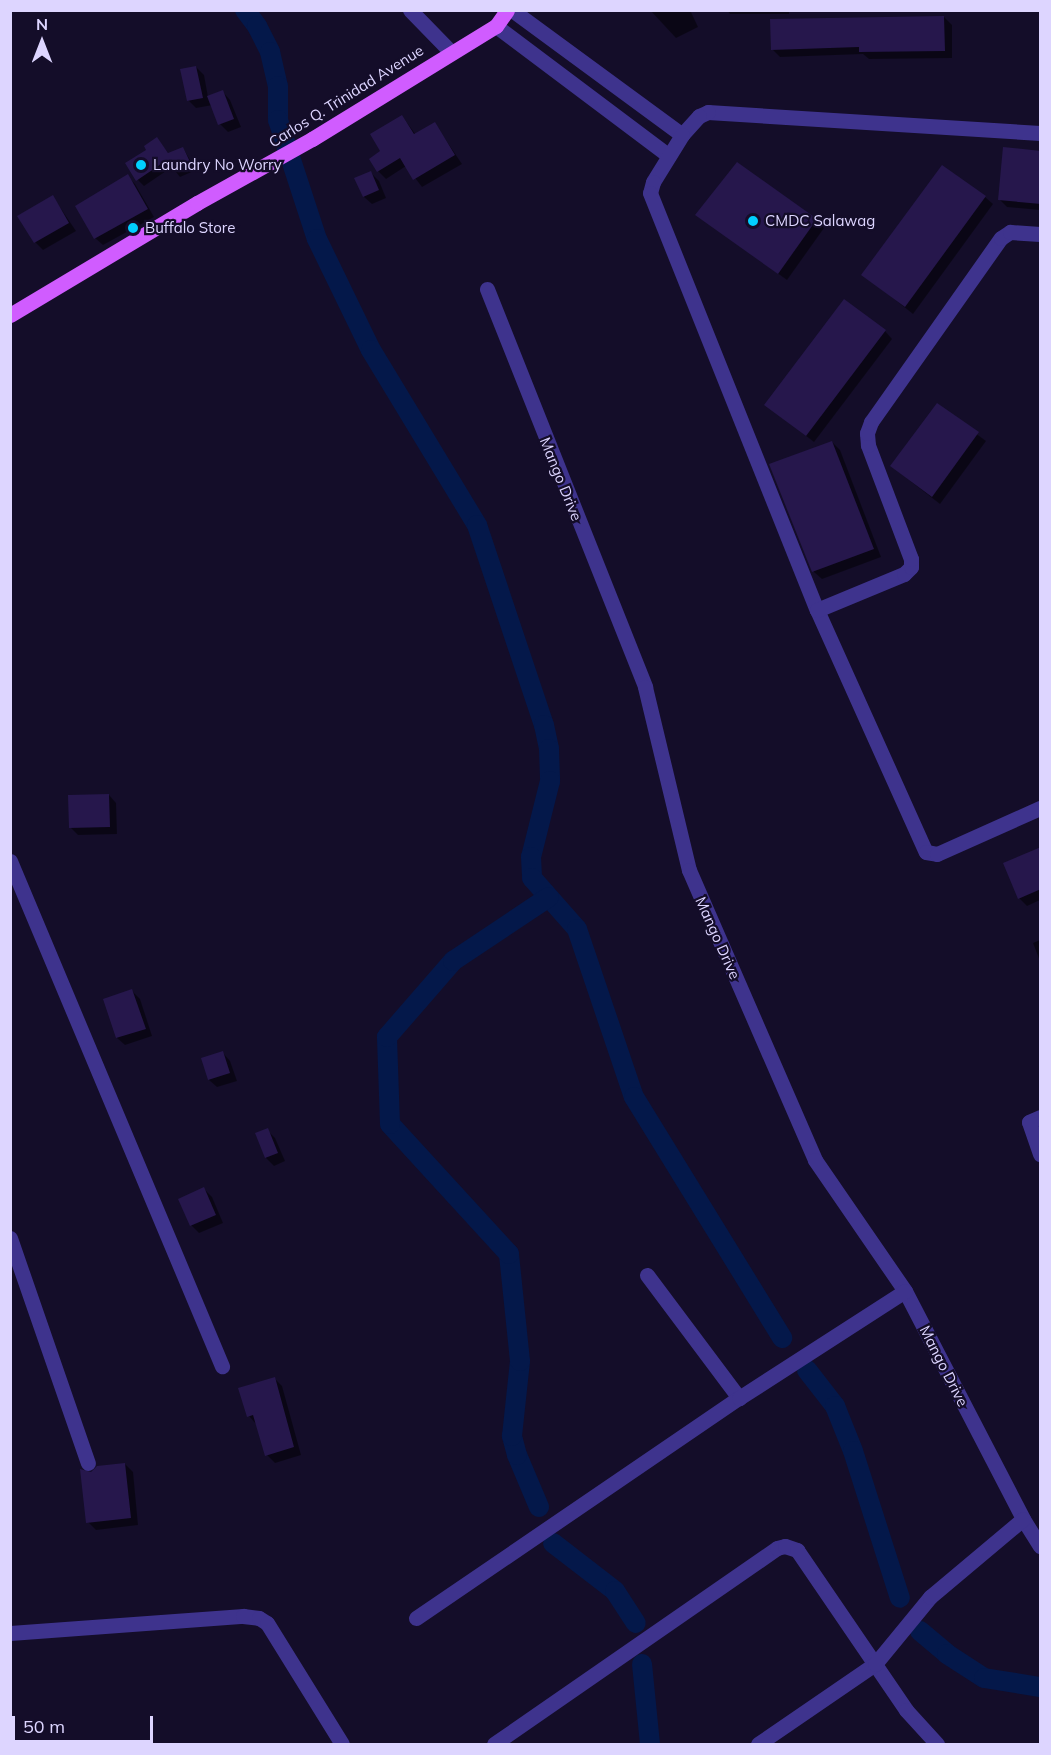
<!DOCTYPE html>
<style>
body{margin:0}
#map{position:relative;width:1051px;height:1755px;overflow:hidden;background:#140d29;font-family:Mulish,sans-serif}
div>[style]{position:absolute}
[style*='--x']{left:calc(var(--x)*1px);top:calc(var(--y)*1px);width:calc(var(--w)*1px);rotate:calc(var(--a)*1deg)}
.shadow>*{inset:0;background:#0007}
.canal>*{height:20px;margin:-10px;padding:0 10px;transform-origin:10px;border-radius:10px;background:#04184a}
.building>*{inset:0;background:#26174c}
.minor>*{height:15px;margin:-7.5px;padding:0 7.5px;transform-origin:7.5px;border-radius:7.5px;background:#3e338d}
.major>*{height:15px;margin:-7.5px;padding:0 7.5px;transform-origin:7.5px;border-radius:7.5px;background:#d05cff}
.dots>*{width:16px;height:16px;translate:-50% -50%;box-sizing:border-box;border:3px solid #140d29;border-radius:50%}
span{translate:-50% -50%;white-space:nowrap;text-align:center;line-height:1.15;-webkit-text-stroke:4.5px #140d29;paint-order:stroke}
.street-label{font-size:15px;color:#ddd5ff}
.poi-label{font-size:15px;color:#ddd5ff}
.left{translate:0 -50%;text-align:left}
.frame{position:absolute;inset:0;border:12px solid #ddd5ff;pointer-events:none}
.north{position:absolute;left:12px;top:12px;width:60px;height:60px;-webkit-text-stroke:4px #140d29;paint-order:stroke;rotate:0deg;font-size:16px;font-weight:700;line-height:24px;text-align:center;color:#ddd5ff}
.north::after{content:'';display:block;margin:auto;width:21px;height:27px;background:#ddd5ff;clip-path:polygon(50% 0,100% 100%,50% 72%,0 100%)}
.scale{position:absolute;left:12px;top:1716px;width:141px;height:27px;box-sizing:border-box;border:3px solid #ddd5ff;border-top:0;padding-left:8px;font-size:18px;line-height:21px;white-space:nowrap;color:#ddd5ff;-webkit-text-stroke:4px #140d29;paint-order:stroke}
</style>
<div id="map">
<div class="shadow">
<div style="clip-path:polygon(650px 10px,690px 10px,698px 27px,676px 38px)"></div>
<div style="clip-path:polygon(727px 10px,789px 10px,789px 14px,730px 14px)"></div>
<div style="clip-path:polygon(944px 17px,952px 25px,952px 58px,869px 59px,863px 54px,780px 57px,772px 49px)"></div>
<div style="clip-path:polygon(196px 67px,204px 75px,208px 97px,223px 92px,230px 100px,241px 127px,228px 132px,220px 124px,213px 105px,196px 108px,188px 100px)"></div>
<div style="clip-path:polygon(402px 116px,416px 135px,435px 124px,462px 164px,422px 187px,406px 166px,386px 179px,378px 171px,383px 152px)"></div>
<div style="clip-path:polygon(157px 139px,169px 154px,183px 148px,196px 170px,180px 177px,172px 167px,144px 186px,138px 180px,148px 150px)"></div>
<div style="clip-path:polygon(1040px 152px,1040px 210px,1007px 207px,999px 199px)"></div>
<div style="clip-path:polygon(371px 173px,379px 181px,386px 198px,372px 204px,364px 197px)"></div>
<div style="clip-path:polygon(127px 176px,135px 184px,154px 217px,103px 245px,95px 238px)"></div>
<div style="clip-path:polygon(53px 197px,76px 231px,43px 250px,35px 242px)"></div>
<div style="clip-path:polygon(985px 197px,993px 204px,913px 314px,863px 274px)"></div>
<div style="clip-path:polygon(697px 215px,816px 220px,824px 228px,787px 280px)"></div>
<div style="clip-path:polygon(885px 331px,892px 339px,814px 442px,766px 405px)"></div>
<div style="clip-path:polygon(937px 405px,986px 441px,940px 504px,891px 466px)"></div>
<div style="clip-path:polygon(832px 442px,840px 450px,881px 557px,822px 579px,814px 572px,771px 465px)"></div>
<div style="clip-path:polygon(109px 795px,116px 803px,117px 834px,78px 835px,70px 827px)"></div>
<div style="clip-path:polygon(1040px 849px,1040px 900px,1027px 906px,1019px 898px)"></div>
<div style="clip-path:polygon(1040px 940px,1040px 961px,1033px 943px)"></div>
<div style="clip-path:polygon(132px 991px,140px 999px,152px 1036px,125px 1045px,117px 1038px)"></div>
<div style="clip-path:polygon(223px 1053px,230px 1061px,237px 1081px,217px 1087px,209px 1080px)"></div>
<div style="clip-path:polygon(267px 1130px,275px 1138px,285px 1161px,274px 1166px,266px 1158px,256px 1134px)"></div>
<div style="clip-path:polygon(204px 1189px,212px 1197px,223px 1223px,199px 1233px,191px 1225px)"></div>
<div style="clip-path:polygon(274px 1378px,282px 1386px,301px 1455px,275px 1463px,267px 1455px,256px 1424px,249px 1416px)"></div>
<div style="clip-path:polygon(125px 1464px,133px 1472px,138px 1525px,96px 1530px,88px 1522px,91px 1474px)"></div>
</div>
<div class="canal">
<div style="--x:245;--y:10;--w:20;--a:53"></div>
<div style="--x:257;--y:26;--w:29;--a:63"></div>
<div style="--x:270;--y:52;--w:35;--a:77"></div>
<div style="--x:278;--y:86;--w:34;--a:90"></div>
<div style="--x:278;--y:120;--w:125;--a:71.9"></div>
<div style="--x:317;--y:239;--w:123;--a:64.1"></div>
<div style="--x:371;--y:350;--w:205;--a:58.8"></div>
<div style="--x:477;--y:525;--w:211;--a:71.5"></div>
<div style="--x:544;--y:725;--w:25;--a:78"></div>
<div style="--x:549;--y:749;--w:32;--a:88"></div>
<div style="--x:550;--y:781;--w:78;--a:104"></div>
<div style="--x:531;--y:857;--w:21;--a:87"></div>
<div style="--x:532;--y:878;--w:68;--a:48.6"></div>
<div style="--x:577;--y:929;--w:177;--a:71.3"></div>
<div style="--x:634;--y:1097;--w:283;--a:58.4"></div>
<div style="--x:807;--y:1370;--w:46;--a:52.1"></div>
<div style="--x:835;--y:1406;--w:48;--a:68.2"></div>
<div style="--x:853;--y:1451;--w:154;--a:72.3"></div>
<div style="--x:539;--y:1507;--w:56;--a:-112.9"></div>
<div style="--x:517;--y:1455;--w:20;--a:-105"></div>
<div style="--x:512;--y:1436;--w:75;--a:-83.9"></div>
<div style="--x:520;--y:1361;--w:108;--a:-95.9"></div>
<div style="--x:509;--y:1254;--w:176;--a:-132.5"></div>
<div style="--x:390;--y:1124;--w:87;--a:-92"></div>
<div style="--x:387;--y:1037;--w:101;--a:-49"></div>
<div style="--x:453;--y:961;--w:115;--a:-33.7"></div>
<div style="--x:553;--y:1543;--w:78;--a:37.7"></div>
<div style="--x:615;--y:1591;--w:38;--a:57"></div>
<div style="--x:920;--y:1631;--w:35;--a:40"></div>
<div style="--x:947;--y:1654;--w:44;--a:33"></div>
<div style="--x:984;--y:1678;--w:57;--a:9.1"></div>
<div style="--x:642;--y:1664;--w:80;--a:84.3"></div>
</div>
<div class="building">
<div style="clip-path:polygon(944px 16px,945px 51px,859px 52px,859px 47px,771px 50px,770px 19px)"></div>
<div style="clip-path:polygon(196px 66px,203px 98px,187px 101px,180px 69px)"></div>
<div style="clip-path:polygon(223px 90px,234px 119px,218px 125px,207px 96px)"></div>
<div style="clip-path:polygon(402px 115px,414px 134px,435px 122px,455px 155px,413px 180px,400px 158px,377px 172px,369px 159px,380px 151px,370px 134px)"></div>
<div style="clip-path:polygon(157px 137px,168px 153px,183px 147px,191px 164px,173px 172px,167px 160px,136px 181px,125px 163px,146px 150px,144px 146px)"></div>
<div style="clip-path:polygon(1003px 147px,1041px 151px,1041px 204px,998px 200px)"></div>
<div style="clip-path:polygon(737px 162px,817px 219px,778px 274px,695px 215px)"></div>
<div style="clip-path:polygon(942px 165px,986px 196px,905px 307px,861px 275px)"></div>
<div style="clip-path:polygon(371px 171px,379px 190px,363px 197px,354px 178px)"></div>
<div style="clip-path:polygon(128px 174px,148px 209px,94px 239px,75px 206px)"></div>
<div style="clip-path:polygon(53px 195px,69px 223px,34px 243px,17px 216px)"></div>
<div style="clip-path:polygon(844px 299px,886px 330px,806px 436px,764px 405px)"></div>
<div style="clip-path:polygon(937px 403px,979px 432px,932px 497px,890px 466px)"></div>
<div style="clip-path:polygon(832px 441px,874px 549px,812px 572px,769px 464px)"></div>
<div style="clip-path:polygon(109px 794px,110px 827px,69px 828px,68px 795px)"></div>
<div style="clip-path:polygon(1041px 847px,1041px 889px,1018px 899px,1003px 863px)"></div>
<div style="clip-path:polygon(132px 989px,146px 1029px,116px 1038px,103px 999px)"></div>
<div style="clip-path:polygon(223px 1051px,230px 1073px,208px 1080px,201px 1058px)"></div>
<div style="clip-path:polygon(268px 1128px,278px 1153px,265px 1158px,255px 1133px)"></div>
<div style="clip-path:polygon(204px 1187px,216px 1215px,190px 1226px,178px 1199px)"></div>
<div style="clip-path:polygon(275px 1377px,294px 1447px,265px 1456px,253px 1415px,247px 1417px,238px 1388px)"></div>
<div style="clip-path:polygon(125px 1463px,131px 1518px,86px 1523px,80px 1469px,91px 1472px,97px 1466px)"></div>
</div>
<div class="minor">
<div style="--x:410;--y:10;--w:59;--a:45.7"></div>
<div style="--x:512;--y:10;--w:211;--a:36.3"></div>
<div style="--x:496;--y:26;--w:216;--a:36.9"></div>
<div style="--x:1040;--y:133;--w:333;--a:-176.4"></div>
<div style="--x:708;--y:112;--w:10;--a:156"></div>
<div style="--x:699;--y:116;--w:25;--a:132"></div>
<div style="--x:682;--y:135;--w:55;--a:121.7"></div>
<div style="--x:653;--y:182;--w:11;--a:105"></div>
<div style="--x:650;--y:193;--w:449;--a:68.2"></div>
<div style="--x:817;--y:610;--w:265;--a:65.8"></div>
<div style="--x:926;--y:852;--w:11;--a:10"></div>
<div style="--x:937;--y:854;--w:113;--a:-24.1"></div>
<div style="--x:487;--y:289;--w:428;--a:68.3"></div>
<div style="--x:645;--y:687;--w:188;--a:76.5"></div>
<div style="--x:689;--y:870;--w:316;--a:66.5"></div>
<div style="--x:815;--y:1160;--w:159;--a:55.5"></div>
<div style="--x:905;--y:1291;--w:257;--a:62.6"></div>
<div style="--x:1023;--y:1519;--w:32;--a:58"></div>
<div style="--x:817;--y:610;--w:94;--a:-22.5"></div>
<div style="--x:904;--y:574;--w:10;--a:-45"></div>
<div style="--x:911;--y:567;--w:8;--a:-90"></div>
<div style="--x:911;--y:559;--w:122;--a:-110.7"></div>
<div style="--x:868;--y:445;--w:12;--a:-95"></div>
<div style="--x:867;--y:433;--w:12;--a:-70"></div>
<div style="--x:871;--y:422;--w:225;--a:-54.8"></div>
<div style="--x:1001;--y:238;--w:11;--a:-34"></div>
<div style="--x:1010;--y:232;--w:30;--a:4"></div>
<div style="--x:10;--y:861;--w:548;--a:67.23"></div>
<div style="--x:1040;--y:1117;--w:12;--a:156"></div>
<div style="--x:1029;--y:1122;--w:34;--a:71"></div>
<div style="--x:10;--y:1238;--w:238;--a:70.9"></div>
<div style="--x:647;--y:1275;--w:154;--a:53.2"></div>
<div style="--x:416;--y:1618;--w:391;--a:-34.3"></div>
<div style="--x:739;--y:1398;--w:197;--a:-32.8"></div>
<div style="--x:10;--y:1633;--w:234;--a:-4.2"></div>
<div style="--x:243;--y:1616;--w:16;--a:7"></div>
<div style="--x:259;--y:1618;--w:9;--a:32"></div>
<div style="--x:267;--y:1623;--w:142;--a:58.2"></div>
<div style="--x:494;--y:1744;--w:344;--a:-34.7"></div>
<div style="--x:777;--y:1548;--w:8;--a:-14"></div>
<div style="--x:785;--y:1546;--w:13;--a:18"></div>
<div style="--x:797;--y:1550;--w:194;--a:55.7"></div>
<div style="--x:906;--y:1710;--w:46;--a:47.6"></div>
<div style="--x:758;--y:1744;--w:142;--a:-34.4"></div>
<div style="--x:875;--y:1664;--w:87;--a:-50.6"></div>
<div style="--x:930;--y:1597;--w:121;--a:-40"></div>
</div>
<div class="major">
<div style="--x:10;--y:315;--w:218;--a:-30.9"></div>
<div style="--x:197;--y:203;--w:132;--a:-29.1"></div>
<div style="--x:312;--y:139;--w:216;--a:-31.6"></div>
<div style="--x:496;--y:26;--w:19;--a:-55"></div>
</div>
<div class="dots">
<div style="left:141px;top:165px;background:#01cfff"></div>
<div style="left:753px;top:221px;background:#01cfff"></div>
<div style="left:133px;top:228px;background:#01cfff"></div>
</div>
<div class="street-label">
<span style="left:346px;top:96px;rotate:-32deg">Carlos Q. Trinidad Avenue</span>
<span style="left:561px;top:479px;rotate:68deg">Mango Drive</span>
<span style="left:718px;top:938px;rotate:66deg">Mango Drive</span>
<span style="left:944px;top:1366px;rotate:63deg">Mango Drive</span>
</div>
<div class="poi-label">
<span class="left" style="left:153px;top:165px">Laundry No Worry</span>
<span class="left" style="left:765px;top:221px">CMDC Salawag</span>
<span class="left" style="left:145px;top:228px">Buffalo Store</span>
</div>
<div class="frame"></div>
<div class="north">N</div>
<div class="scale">50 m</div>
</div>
